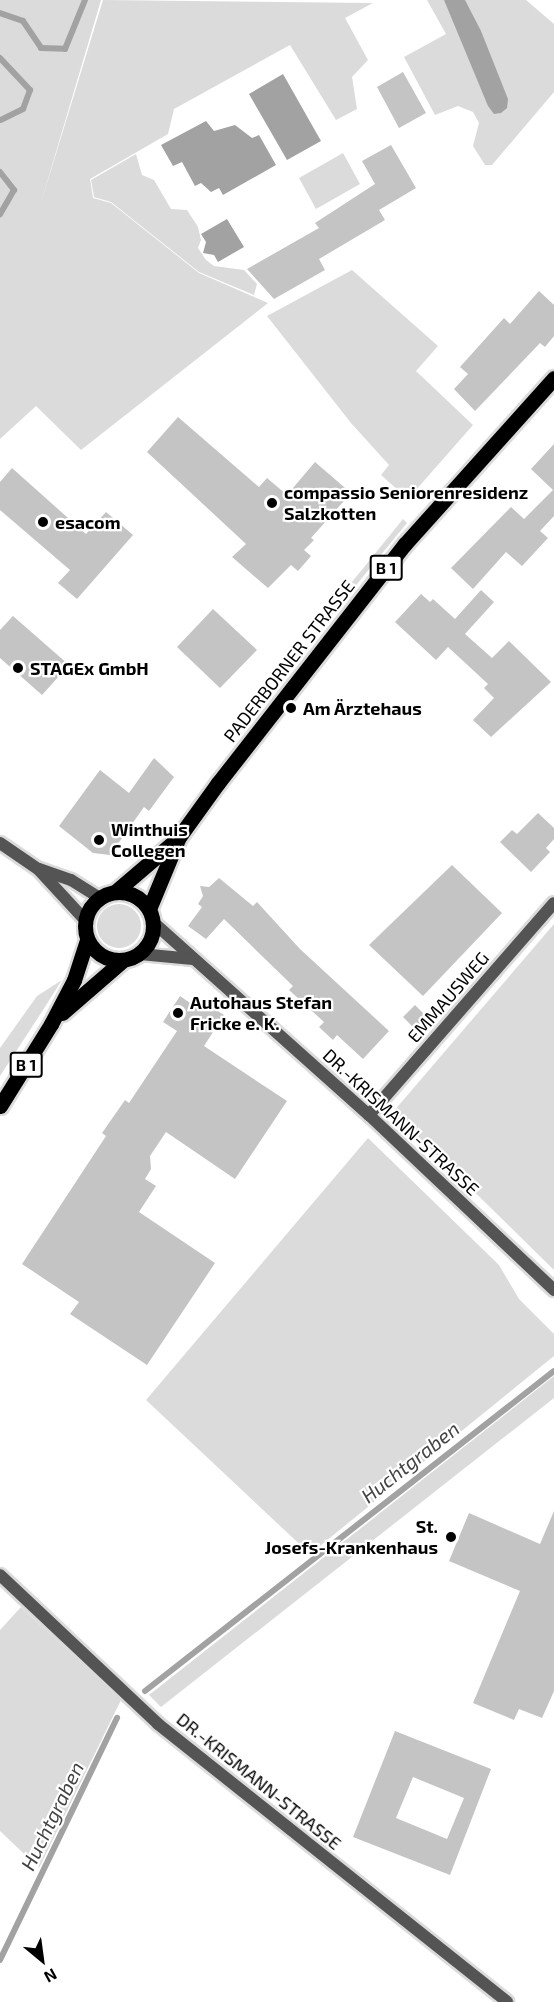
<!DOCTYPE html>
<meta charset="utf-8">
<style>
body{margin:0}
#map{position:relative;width:554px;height:2002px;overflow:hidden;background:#fff;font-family:"Exo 2",sans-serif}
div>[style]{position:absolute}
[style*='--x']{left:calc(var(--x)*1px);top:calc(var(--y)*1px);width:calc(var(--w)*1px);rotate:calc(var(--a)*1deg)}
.green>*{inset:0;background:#dbdbdb}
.round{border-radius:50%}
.water>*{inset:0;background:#a2a2a2}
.stream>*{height:6px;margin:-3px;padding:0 3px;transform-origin:3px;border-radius:3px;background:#a2a2a2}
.building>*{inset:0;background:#c4c4c4}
.roads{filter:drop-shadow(2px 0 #dbdbdb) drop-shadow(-2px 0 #dbdbdb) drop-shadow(0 2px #dbdbdb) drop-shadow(0 -2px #dbdbdb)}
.minor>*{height:12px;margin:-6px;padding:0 6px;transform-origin:6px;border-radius:6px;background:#545454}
.primary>*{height:15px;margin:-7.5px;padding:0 7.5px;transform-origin:7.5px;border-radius:7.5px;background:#000}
.primary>.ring{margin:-7.5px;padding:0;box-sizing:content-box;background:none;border:15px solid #000;border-radius:50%}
.dots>*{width:16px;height:16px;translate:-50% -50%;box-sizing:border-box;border:3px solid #fff;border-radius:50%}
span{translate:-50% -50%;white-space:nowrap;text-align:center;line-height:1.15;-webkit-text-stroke:4.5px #fff;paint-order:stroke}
.shield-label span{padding:2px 4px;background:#fff;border:2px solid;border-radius:4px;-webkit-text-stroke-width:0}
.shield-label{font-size:16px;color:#000;font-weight:700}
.poi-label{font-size:18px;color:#000;font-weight:700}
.left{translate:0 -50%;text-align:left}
.right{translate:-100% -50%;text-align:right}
.street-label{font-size:18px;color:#000}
.water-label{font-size:20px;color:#434343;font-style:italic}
.north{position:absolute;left:12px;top:1930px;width:60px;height:60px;-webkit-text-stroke:4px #fff;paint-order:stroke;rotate:151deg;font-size:16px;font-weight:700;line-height:24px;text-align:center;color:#000}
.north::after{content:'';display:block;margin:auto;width:21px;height:27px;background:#000;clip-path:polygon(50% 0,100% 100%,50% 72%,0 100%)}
</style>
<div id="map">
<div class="green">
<div style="clip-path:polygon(0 0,101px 0,40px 206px,103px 0,373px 3px,345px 18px,368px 60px,352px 77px,357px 109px,336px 120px,290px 45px,174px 109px,168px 134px,90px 179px,93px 198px,111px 203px,199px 273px,268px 303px,81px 450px,36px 406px,0 439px)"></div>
<div style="clip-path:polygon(427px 0,526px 0,554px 24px,554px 92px,492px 165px,485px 165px,473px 146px,479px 123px,473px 112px,458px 106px,435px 115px,404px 57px,446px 34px)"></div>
<div style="clip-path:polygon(343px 153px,360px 184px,316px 209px,299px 178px)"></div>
<div style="clip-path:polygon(136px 154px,142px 175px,154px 180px,171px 209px,187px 210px,198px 227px,201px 240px,198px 248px,206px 260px,214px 266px,244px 270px,257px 284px,254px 295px,199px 272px,111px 202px,94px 197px,91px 180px)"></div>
<div style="clip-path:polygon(352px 270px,438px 346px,416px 371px,473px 425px,408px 499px,381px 475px,389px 465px,351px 423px,267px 316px)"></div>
<div style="clip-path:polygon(403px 519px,407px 523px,326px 622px,322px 619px)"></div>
<div class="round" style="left:97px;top:904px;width:44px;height:44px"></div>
<div style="clip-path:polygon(554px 924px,554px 1270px,393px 1112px)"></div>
<div style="clip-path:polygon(62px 980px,43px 1010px,0 1076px,0 1048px,37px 996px)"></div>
<div style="clip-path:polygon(368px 1138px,499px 1265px,519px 1299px,554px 1334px,554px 1356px,310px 1554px,146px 1400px)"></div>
<div style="clip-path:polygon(554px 1376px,554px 1398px,161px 1707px,149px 1695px)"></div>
<div style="clip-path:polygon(21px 1607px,121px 1700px,39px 1868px,0 1831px,0 1630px)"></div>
</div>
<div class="water">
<div style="clip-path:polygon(444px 0,465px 0,481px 31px,508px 99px,507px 108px,501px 113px,494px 114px,488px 106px)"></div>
<div style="clip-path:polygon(283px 74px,321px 141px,287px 160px,249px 94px)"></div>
<div style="clip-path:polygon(206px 121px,214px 131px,235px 125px,252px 138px,259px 135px,276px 165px,223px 195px,219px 188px,211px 192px,201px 183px,195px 186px,182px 162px,173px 166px,161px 145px)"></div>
<div style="clip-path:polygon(227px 219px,244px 247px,218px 262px,214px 255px,203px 253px,206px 242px,201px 234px)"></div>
</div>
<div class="stream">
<div style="--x:0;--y:13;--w:24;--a:19"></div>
<div style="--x:23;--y:21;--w:32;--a:56"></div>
<div style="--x:41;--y:48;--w:24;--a:2"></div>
<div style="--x:65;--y:49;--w:53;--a:-67.8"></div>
<div style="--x:0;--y:58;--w:44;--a:46.8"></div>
<div style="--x:30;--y:90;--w:20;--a:110"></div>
<div style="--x:23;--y:109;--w:25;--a:154"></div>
<div style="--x:0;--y:172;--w:23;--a:52"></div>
<div style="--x:14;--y:190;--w:28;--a:120"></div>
<div style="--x:145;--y:1691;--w:519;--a:-38.04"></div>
<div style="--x:0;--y:1960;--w:269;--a:-64.2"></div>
</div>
<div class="building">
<div style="clip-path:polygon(403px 72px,426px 113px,399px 128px,377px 87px)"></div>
<div style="clip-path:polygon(391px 145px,416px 188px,379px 210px,385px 220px,319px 259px,325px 270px,274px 299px,247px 269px,319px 228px,315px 223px,375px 184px,362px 161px)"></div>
<div style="clip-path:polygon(539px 291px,554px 305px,554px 336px,545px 347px,540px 343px,475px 411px,454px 389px,468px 374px,460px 367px,504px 318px,510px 324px)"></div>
<div style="clip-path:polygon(178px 417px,259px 487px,267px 478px,287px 495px,315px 462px,351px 493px,311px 538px,314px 540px,304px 550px,311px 556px,298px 571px,291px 565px,268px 588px,232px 557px,246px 544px,147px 452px)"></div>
<div style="clip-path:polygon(554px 444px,554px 516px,540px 531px,548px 538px,522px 566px,506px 552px,473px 589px,451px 568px,511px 507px,524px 519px,553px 490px,531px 469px)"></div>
<div style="clip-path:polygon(12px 468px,86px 534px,106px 512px,133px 535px,77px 599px,58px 583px,70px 570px,0 510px,0 482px)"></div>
<div style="clip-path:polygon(481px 590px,494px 602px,465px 634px,492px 658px,509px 641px,551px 682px,491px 737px,473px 720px,494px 698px,484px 688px,488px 684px,448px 647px,436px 660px,395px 622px,421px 594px,430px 602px,433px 599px,455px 619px)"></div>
<div style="clip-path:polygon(213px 609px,257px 650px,220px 688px,177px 647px)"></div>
<div style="clip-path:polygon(13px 616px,69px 665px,42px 695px,0 658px,0 630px)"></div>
<div style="clip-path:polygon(154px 758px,174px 777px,149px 811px,144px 807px,110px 855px,93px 853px,59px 826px,100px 770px,129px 793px)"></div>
<div style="clip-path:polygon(538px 813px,554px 828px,554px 839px,546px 848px,550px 852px,531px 872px,500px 842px,512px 830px,517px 834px)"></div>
<div style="clip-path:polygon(452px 865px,502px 913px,423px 996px,369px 945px)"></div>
<div style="clip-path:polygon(219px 878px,253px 906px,257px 902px,300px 949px,389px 1031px,363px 1059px,337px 1035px,333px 1040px,319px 1027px,324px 1022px,289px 990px,293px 986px,224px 919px,206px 939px,188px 926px,202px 907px,198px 904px,203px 896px,200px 886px,209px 887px)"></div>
<div style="clip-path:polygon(180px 996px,193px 1005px,198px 998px,224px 1015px,204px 1046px,287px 1101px,235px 1179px,166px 1132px,150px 1156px,151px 1169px,145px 1179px,156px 1186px,139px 1212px,215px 1263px,147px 1365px,70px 1314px,79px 1302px,22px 1264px,106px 1136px,102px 1133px,125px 1100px,129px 1103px,177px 1031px,163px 1022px)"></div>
<div style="clip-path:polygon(415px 1005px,432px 1022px,420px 1034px,403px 1017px)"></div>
<div style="clip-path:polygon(554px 1511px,554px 1691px,542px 1718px,519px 1709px,514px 1720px,473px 1703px,520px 1591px,449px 1561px,469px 1513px,540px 1544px)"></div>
<div style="clip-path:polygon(evenodd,395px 1731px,491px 1769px,450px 1875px,353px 1837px,395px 1731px,413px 1777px,464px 1798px,447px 1839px,396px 1818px,413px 1777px)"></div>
</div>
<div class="roads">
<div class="minor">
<div style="--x:0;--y:843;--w:46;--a:34.4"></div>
<div style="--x:38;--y:869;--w:69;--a:47.3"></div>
<div style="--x:39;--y:869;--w:34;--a:19"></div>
<div style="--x:71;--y:880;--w:34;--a:32"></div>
<div style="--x:153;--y:922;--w:290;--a:41.8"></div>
<div style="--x:369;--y:1115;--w:255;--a:43.4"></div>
<div style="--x:140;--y:954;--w:53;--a:5.4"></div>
<div style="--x:369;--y:1115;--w:281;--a:-48.9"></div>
<div style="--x:0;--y:1575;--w:217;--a:43.3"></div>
<div style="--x:158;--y:1724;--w:446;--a:38.5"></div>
</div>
<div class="primary">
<div class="ring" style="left:85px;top:892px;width:53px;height:53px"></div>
<div style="--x:115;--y:892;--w:82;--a:-40.5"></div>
<div style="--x:149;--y:909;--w:78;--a:-67.4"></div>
<div style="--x:179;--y:837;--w:67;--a:-54.2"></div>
<div style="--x:218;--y:783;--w:303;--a:-52"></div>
<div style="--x:405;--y:544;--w:223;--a:-48.1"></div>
<div style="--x:62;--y:1013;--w:79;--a:-40.9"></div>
<div style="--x:0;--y:1106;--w:97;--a:-58.1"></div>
<div style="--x:51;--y:1024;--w:50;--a:-62.4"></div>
<div style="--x:74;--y:980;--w:42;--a:-72"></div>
</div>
</div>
<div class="dots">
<div style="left:272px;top:503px;background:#000"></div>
<div style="left:43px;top:522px;background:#000"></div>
<div style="left:18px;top:668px;background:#000"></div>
<div style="left:291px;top:708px;background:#000"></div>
<div style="left:99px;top:840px;background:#000"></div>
<div style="left:178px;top:1013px;background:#000"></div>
<div style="left:451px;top:1537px;background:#000"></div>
</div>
<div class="shield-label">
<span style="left:386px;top:568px">B 1</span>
<span style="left:26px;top:1065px">B 1</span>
</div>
<div class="poi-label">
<span class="left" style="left:284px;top:503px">compassio Seniorenresidenz<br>Salzkotten</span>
<span class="left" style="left:55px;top:522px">esacom</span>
<span class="left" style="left:30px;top:668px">STAGEx GmbH</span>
<span class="left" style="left:303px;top:708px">Am Ärztehaus</span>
<span class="left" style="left:111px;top:840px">Winthuis<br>Collegen</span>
<span class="left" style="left:190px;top:1013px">Autohaus Stefan<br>Fricke e. K.</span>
<span class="right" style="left:438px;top:1537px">St.<br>Josefs-Krankenhaus</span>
</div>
<div class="street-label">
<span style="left:289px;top:661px;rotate:-52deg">PADERBORNER STRASSE</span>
<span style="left:448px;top:997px;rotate:-49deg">EMMAUSWEG</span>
<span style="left:401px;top:1122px;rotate:43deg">DR.-KRISMANN-STRASSE</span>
<span style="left:259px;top:1781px;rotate:39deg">DR.-KRISMANN-STRASSE</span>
</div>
<div class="water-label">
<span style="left:410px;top:1462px;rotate:-38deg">Huchtgraben</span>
<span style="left:52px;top:1816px;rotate:-64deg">Huchtgraben</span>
</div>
<div class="north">N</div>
</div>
